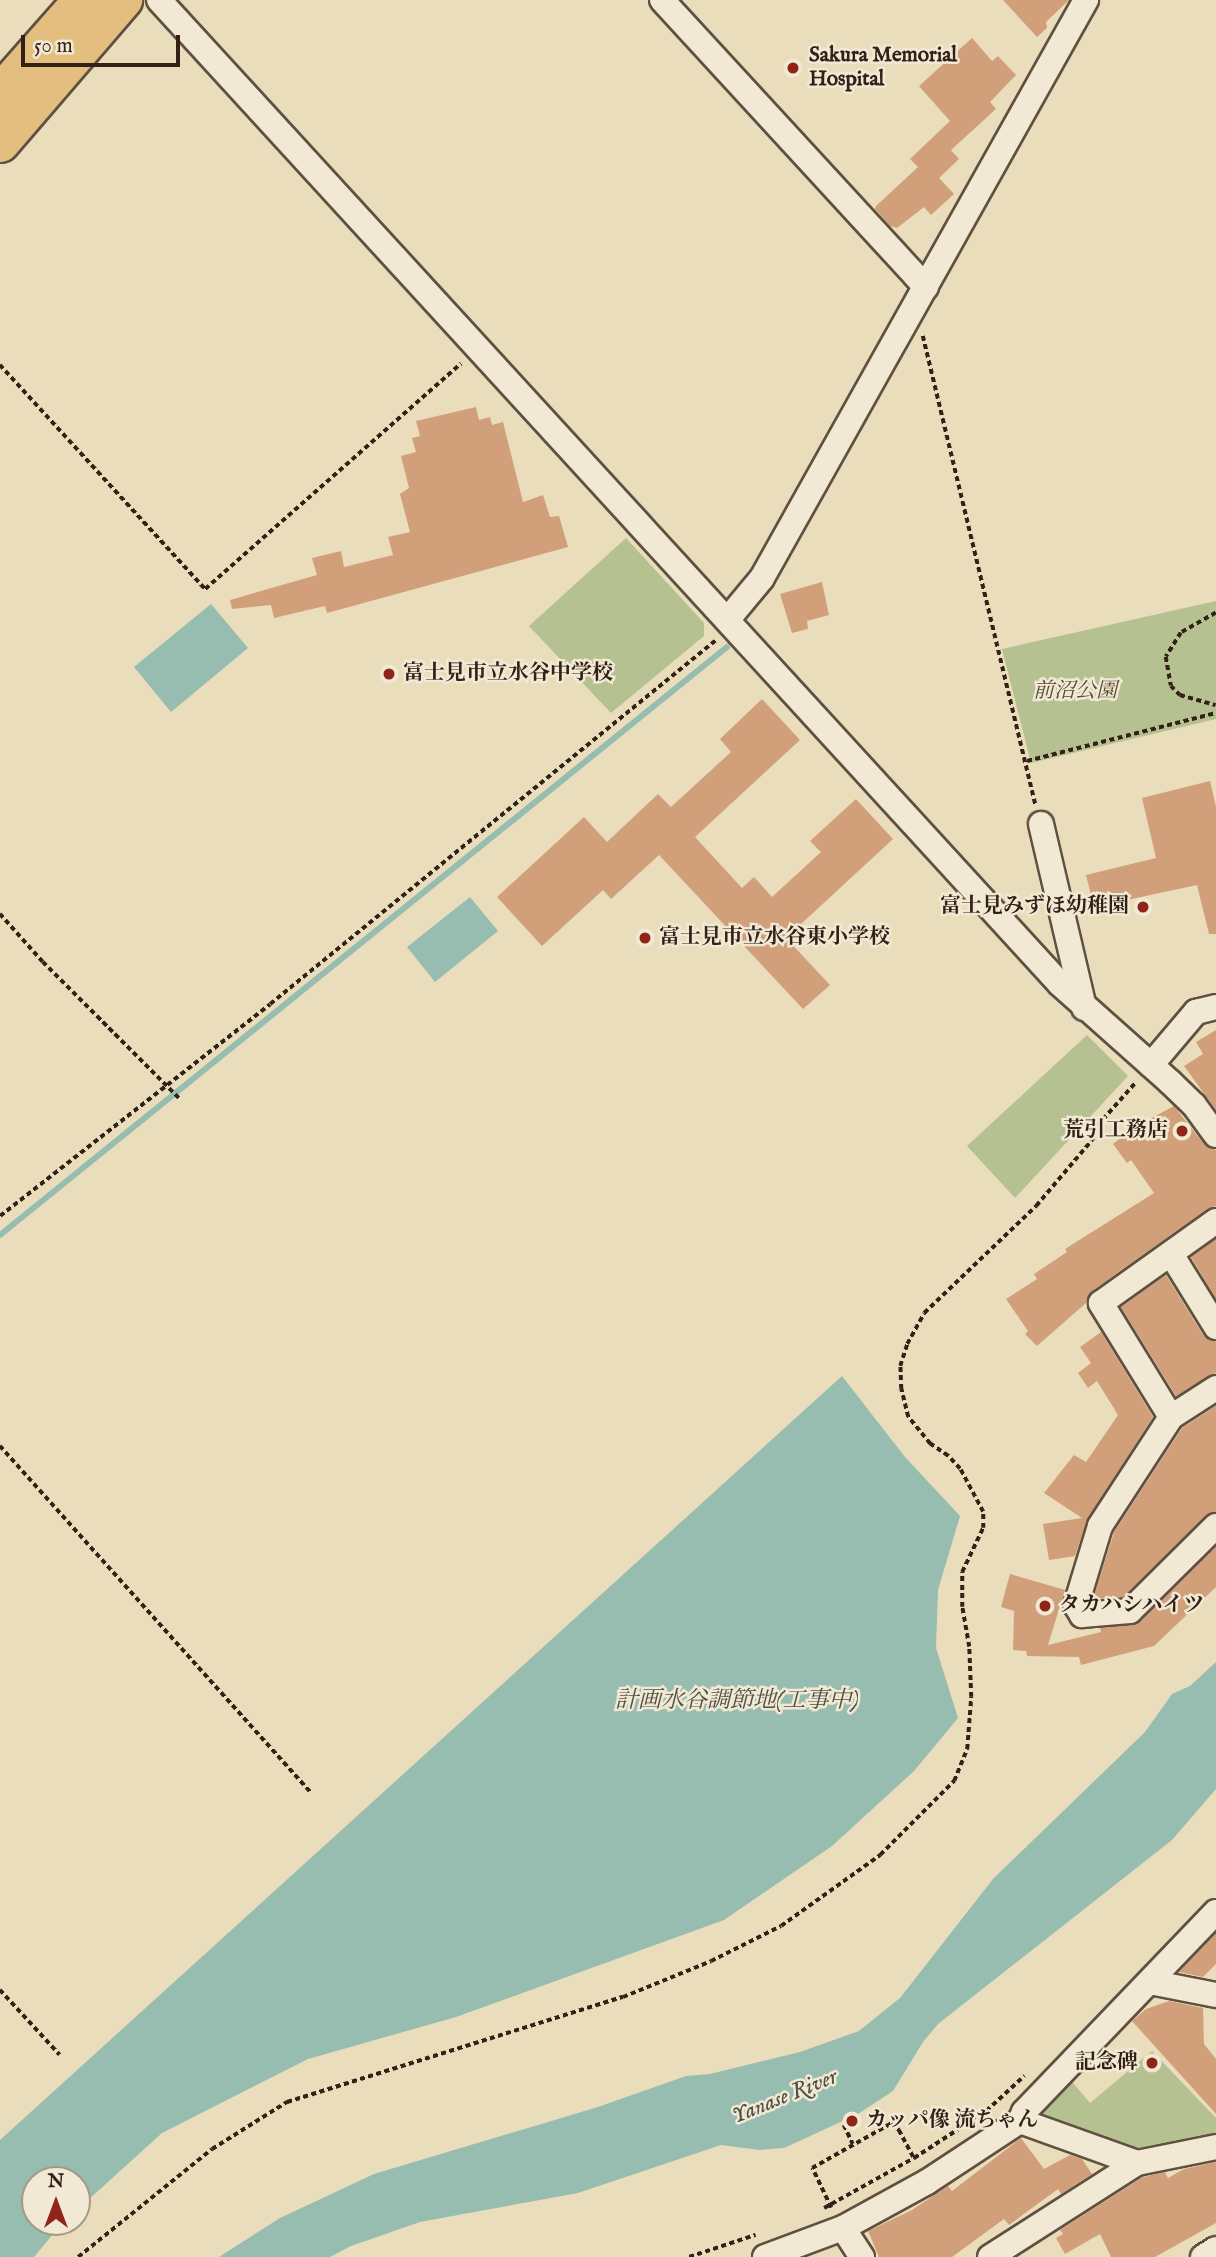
<!DOCTYPE html>
<meta charset="utf-8">
<style>
body{margin:0}
#map{position:relative;width:1216px;height:2257px;overflow:hidden;background:#e9ddbc;font-family:"IM FELL English","Noto Serif JP",serif}
div>[style]{position:absolute}
[style*='--x']{left:calc(var(--x)*1px);top:calc(var(--y)*1px);width:calc(var(--w)*1px);rotate:calc(var(--a)*1deg)}
.green>*{inset:0;background:#b6c191}
.water>*{inset:0;background:#97bcb0}
.stream>*{height:6px;margin:-3px;padding:0 3px;transform-origin:3px;border-radius:3px;background:#97bcb0}
.building>*{inset:0;background:#d1a07b}
.path>*{height:3.5px;margin-top:-1.75px;transform-origin:0;background:repeating-linear-gradient(90deg,#332118 0 5px,transparent 0 8.5px)}
.roads{filter:drop-shadow(2px 0 #605041) drop-shadow(-2px 0 #605041) drop-shadow(0 2px #605041) drop-shadow(0 -2px #605041)}
.street>*{height:24px;margin:-12px;padding:0 12px;transform-origin:12px;border-radius:12px;background:#f1e9d3}
.highway>*{height:38px;margin:-19px;padding:0 19px;transform-origin:19px;border-radius:19px;background:#e4be7e}
.dots>*{width:19px;height:19px;translate:-50% -50%;box-sizing:border-box;border:4px solid #f1e9d3;border-radius:50%}
span{translate:-50% -50%;white-space:nowrap;text-align:center;line-height:1.15;-webkit-text-stroke:5px #f1e9d3;paint-order:stroke}
.poi-label{font-size:21px;color:#332118;font-weight:700}
.left{translate:0 -50%;text-align:left}
.right{translate:-100% -50%;text-align:right}
.park-label{font-size:21px;color:#544936;font-style:italic}
.water-label{font-size:23px;color:#515046;font-style:italic}
.north{position:absolute;left:21px;top:2166px;width:70px;height:70px;box-sizing:border-box;background:#f1e9d3;border:2px solid #a59988;border-radius:50%;rotate:0deg;font-size:19px;font-weight:700;line-height:28px;text-align:center;color:#332118}
.north::after{content:'';display:block;margin:auto;width:24px;height:32px;background:#8f2418;clip-path:polygon(50% 0,100% 100%,50% 72%,0 100%)}
.scale{position:absolute;left:21px;top:35px;width:159px;height:32px;box-sizing:border-box;border:4px solid #332118;border-top:0;padding-left:9px;font-size:21px;line-height:24px;white-space:nowrap;color:#332118;-webkit-text-stroke:5px #f1e9d3;paint-order:stroke}
</style>
<div id="map">
<div class="green">
<div style="clip-path:polygon(626px 538px,704px 623px,704px 636px,611px 713px,529px 626px)"></div>
<div style="clip-path:polygon(1216px 601px,1216px 719px,1031px 763px,1002px 649px)"></div>
<div style="clip-path:polygon(1087px 1035px,1128px 1076px,1015px 1198px,967px 1146px)"></div>
<div style="clip-path:polygon(1152px 2051px,1216px 2118px,1216px 2136px,1146px 2153px,1038px 2120px,1033px 2110px,1068px 2077px,1090px 2103px)"></div>
</div>
<div class="water">
<div style="clip-path:polygon(211px 604px,248px 648px,171px 712px,134px 667px)"></div>
<div style="clip-path:polygon(470px 897px,498px 931px,435px 982px,407px 947px)"></div>
<div style="clip-path:polygon(842px 1376px,905px 1457px,960px 1516px,938px 1590px,936px 1648px,958px 1718px,914px 1771px,832px 1846px,724px 1920px,456px 2017px,308px 2059px,162px 2133px,77px 2210px,77px 2180px,35px 2180px,35px 2222px,63px 2222px,34px 2257px,0 2257px,0 2140px)"></div>
<div style="clip-path:polygon(1216px 1662px,1216px 1789px,1172px 1840px,938px 2024px,923px 2042px,893px 2091px,858px 2114px,784px 2148px,760px 2150px,721px 2145px,578px 2193px,420px 2222px,351px 2246px,330px 2257px,219px 2257px,280px 2218px,374px 2174px,598px 2107px,686px 2076px,710px 2074px,800px 2052px,859px 2031px,900px 1998px,993px 1879px,1145px 1732px,1172px 1694px,1190px 1686px)"></div>
</div>
<div class="stream">
<div style="--x:0;--y:1235;--w:935;--a:-38.97"></div>
</div>
<div class="building">
<div style="clip-path:polygon(1003px 0,1069px 0,1046px 22px,1047px 28px,1037px 37px)"></div>
<div style="clip-path:polygon(972px 38px,992px 61px,998px 56px,1016px 75px,990px 102px,996px 109px,951px 150px,959px 159px,939px 178px,954px 194px,931px 215px,924px 207px,897px 228px,890px 226px,875px 209px,876px 206px,918px 167px,910px 159px,950px 121px,919px 86px)"></div>
<div style="clip-path:polygon(476px 407px,479px 420px,490px 417px,492px 425px,503px 422px,523px 502px,543px 495px,550px 517px,559px 516px,568px 547px,327px 613px,325px 606px,274px 618px,271px 605px,232px 609px,230px 600px,317px 575px,312px 558px,341px 551px,344px 567px,393px 555px,388px 537px,410px 532px,400px 494px,409px 488px,401px 456px,416px 452px,412px 438px,420px 436px,416px 421px)"></div>
<div style="clip-path:polygon(822px 582px,829px 615px,807px 621px,808px 629px,792px 633px,780px 594px)"></div>
<div style="clip-path:polygon(762px 699px,800px 740px,695px 837px,742px 888px,754px 877px,772px 897px,821px 852px,810px 841px,856px 799px,893px 839px,786px 938px,830px 985px,803px 1009px,659px 855px,611px 899px,603px 890px,542px 946px,497px 897px,584px 817px,607px 842px,658px 794px,671px 807px,731px 752px,720px 739px)"></div>
<div style="clip-path:polygon(1210px 781px,1216px 807px,1216px 934px,1209px 934px,1197px 885px,1094px 907px,1086px 875px,1156px 858px,1142px 798px)"></div>
<div style="clip-path:polygon(1216px 1030px,1216px 1110px,1184px 1066px,1203px 1054px,1196px 1042px)"></div>
<div style="clip-path:polygon(1174px 1106px,1204px 1144px,1216px 1150px,1216px 1206px,1207px 1209px,1092px 1291px,1086px 1303px,1037px 1346px,1025px 1334px,1028px 1331px,1006px 1299px,1037px 1279px,1034px 1274px,1067px 1252px,1065px 1249px,1154px 1193px,1131px 1160px,1127px 1163px,1113px 1144px,1133px 1128px)"></div>
<div style="clip-path:polygon(1216px 1239px,1216px 1299px,1191px 1257px)"></div>
<div style="clip-path:polygon(1166px 1275px,1203px 1335px,1216px 1342px,1216px 1373px,1176px 1396px,1121px 1307px)"></div>
<div style="clip-path:polygon(1101px 1332px,1153px 1417px,1088px 1518px,1075px 1556px,1049px 1560px,1043px 1524px,1082px 1518px,1044px 1493px,1074px 1455px,1086px 1462px,1118px 1415px,1097px 1381px,1088px 1388px,1078px 1373px,1091px 1363px,1080px 1347px)"></div>
<div style="clip-path:polygon(1216px 1406px,1216px 1512px,1206px 1515px,1123px 1597px,1093px 1599px,1114px 1532px,1182px 1428px)"></div>
<div style="clip-path:polygon(1216px 1547px,1216px 1587px,1154px 1646px,1081px 1665px,1079px 1657px,1027px 1656px,1026px 1651px,1013px 1650px,1014px 1611px,1001px 1607px,1010px 1574px,1065px 1590px,1048px 1645px,1101px 1632px,1100px 1628px,1140px 1622px)"></div>
<div style="clip-path:polygon(1216px 1933px,1216px 1964px,1203px 1977px,1179px 1972px)"></div>
<div style="clip-path:polygon(1169px 2001px,1203px 2008px,1204px 2044px,1216px 2059px,1216px 2114px,1132px 2021px,1146px 2009px)"></div>
<div style="clip-path:polygon(1021px 2138px,1044px 2169px,1070px 2155px,1082px 2159px,1092px 2174px,1061px 2194px,1058px 2189px,1009px 2225px,1004px 2219px,952px 2257px,879px 2257px,868px 2231px,912px 2210px,948px 2186px,952px 2191px)"></div>
<div style="clip-path:polygon(1216px 2162px,1216px 2223px,1155px 2257px,1111px 2257px,1100px 2234px,1065px 2254px,1056px 2238px,1063px 2234px,1060px 2230px,1143px 2177px,1165px 2172px,1168px 2178px,1184px 2169px)"></div>
</div>
<div class="path">
<div style="--x:923;--y:336;--w:482;--a:76.5"></div>
<div style="--x:0;--y:365;--w:304;--a:47.5"></div>
<div style="--x:205;--y:589;--w:341;--a:-41.4"></div>
<div style="--x:1216;--y:613;--w:40;--a:150.3"></div>
<div style="--x:1181;--y:633;--w:28;--a:122"></div>
<div style="--x:1166;--y:657;--w:29;--a:80"></div>
<div style="--x:1171;--y:686;--w:13;--a:45"></div>
<div style="--x:1180;--y:695;--w:37;--a:16"></div>
<div style="--x:1027;--y:761;--w:195;--a:-14.3"></div>
<div style="--x:0;--y:914;--w:64;--a:48.1"></div>
<div style="--x:43;--y:962;--w:195;--a:45"></div>
<div style="--x:0;--y:1216;--w:343;--a:-38.1"></div>
<div style="--x:270;--y:1004;--w:576;--a:-39.22"></div>
<div style="--x:0;--y:1446;--w:466;--a:48.1"></div>
<div style="--x:0;--y:1990;--w:88;--a:47.3"></div>
<div style="--x:844;--y:2125;--w:21;--a:65"></div>
<div style="--x:824;--y:2208;--w:103;--a:-29.1"></div>
<div style="--x:914;--y:2158;--w:86;--a:-33.1"></div>
<div style="--x:986;--y:2111;--w:52;--a:-42.6"></div>
<div style="--x:831;--y:2208;--w:44;--a:-115.4"></div>
<div style="--x:812;--y:2168;--w:92;--a:-29.4"></div>
<div style="--x:892;--y:2123;--w:10;--a:45"></div>
<div style="--x:899;--y:2130;--w:32;--a:62"></div>
<div style="--x:78;--y:2257;--w:172;--a:-38.9"></div>
<div style="--x:212;--y:2149;--w:89;--a:-32.1"></div>
<div style="--x:287;--y:2102;--w:352;--a:-17.4"></div>
<div style="--x:623;--y:1997;--w:95;--a:-22.2"></div>
<div style="--x:711;--y:1961;--w:78;--a:-26.6"></div>
<div style="--x:781;--y:1926;--w:122;--a:-35.6"></div>
<div style="--x:880;--y:1855;--w:105;--a:-45"></div>
<div style="--x:954;--y:1781;--w:35;--a:-68"></div>
<div style="--x:967;--y:1749;--w:52;--a:-85.6"></div>
<div style="--x:971;--y:1697;--w:50;--a:-92.3"></div>
<div style="--x:969;--y:1647;--w:41;--a:-99.9"></div>
<div style="--x:962;--y:1607;--w:35;--a:-90"></div>
<div style="--x:962;--y:1572;--w:49;--a:-64.5"></div>
<div style="--x:983;--y:1528;--w:16;--a:-90"></div>
<div style="--x:983;--y:1512;--w:49;--a:-118.1"></div>
<div style="--x:960;--y:1469;--w:18;--a:-133"></div>
<div style="--x:948;--y:1456;--w:22;--a:-146"></div>
<div style="--x:930;--y:1444;--w:35;--a:-129"></div>
<div style="--x:908;--y:1417;--w:29;--a:-104"></div>
<div style="--x:901;--y:1389;--w:23;--a:-92"></div>
<div style="--x:900;--y:1366;--w:23;--a:-72"></div>
<div style="--x:907;--y:1344;--w:35;--a:-61"></div>
<div style="--x:924;--y:1313;--w:155;--a:-43.7"></div>
<div style="--x:1036;--y:1206;--w:87;--a:-49.7"></div>
<div style="--x:1092;--y:1140;--w:15;--a:-70"></div>
<div style="--x:1097;--y:1126;--w:59;--a:-48.4"></div>
<div style="--x:689;--y:2257;--w:70;--a:-18.4"></div>
</div>
<div class="roads">
<div class="street">
<div style="--x:159;--y:0;--w:1334;--a:47.52"></div>
<div style="--x:1060;--y:984;--w:147;--a:41.7"></div>
<div style="--x:1170;--y:1082;--w:33;--a:44"></div>
<div style="--x:1194;--y:1105;--w:37;--a:54"></div>
<div style="--x:662;--y:0;--w:390;--a:47.4"></div>
<div style="--x:728;--y:619;--w:53;--a:-50.3"></div>
<div style="--x:762;--y:578;--w:663;--a:-60.73"></div>
<div style="--x:1041;--y:824;--w:189;--a:76.8"></div>
<div style="--x:1151;--y:1065;--w:70;--a:-49.7"></div>
<div style="--x:1196;--y:1012;--w:21;--a:-14"></div>
<div style="--x:1171;--y:1254;--w:86;--a:58.3"></div>
<div style="--x:1216;--y:1388;--w:54;--a:147.2"></div>
<div style="--x:1171;--y:1417;--w:130;--a:123.1"></div>
<div style="--x:1100;--y:1526;--w:83;--a:106.9"></div>
<div style="--x:1076;--y:1605;--w:12;--a:59"></div>
<div style="--x:1082;--y:1615;--w:48;--a:-4.8"></div>
<div style="--x:1130;--y:1611;--w:121;--a:-44.7"></div>
<div style="--x:1171;--y:1417;--w:134;--a:-121.6"></div>
<div style="--x:1101;--y:1303;--w:141;--a:-35.5"></div>
<div style="--x:1150;--y:1982;--w:67;--a:11.1"></div>
<div style="--x:1020;--y:2121;--w:124;--a:19.7"></div>
<div style="--x:843;--y:2228;--w:35;--a:57"></div>
<div style="--x:765;--y:2257;--w:83;--a:-20.4"></div>
<div style="--x:843;--y:2228;--w:96;--a:-28.7"></div>
<div style="--x:927;--y:2182;--w:111;--a:-33.3"></div>
<div style="--x:1020;--y:2121;--w:10;--a:-66"></div>
<div style="--x:1024;--y:2112;--w:277;--a:-46.2"></div>
<div style="--x:990;--y:2257;--w:174;--a:-32.6"></div>
<div style="--x:1137;--y:2163;--w:81;--a:-11.4"></div>
<div style="--x:1203;--y:2257;--w:15;--a:-32"></div>
</div>
<div class="highway">
<div style="--x:0;--y:94;--w:125;--a:-48.6"></div>
<div style="--x:0;--y:143;--w:189;--a:-49.3"></div>
</div>
</div>
<div class="dots">
<div style="left:793px;top:68px;background:#8f2418"></div>
<div style="left:389px;top:674px;background:#8f2418"></div>
<div style="left:1143px;top:907px;background:#8f2418"></div>
<div style="left:645px;top:938px;background:#8f2418"></div>
<div style="left:1182px;top:1131px;background:#8f2418"></div>
<div style="left:1045px;top:1606px;background:#8f2418"></div>
<div style="left:1152px;top:2063px;background:#8f2418"></div>
<div style="left:852px;top:2121px;background:#8f2418"></div>
</div>
<div class="poi-label">
<span class="left" style="left:809px;top:68px">Sakura Memorial<br>Hospital</span>
<span class="left" style="left:403px;top:674px">富士見市立水谷中学校</span>
<span class="right" style="left:1129px;top:907px">富士見みずほ幼稚園</span>
<span class="left" style="left:659px;top:938px">富士見市立水谷東小学校</span>
<span class="right" style="left:1168px;top:1131px">荒引工務店</span>
<span class="left" style="left:1059px;top:1606px">タカハシハイツ</span>
<span class="right" style="left:1138px;top:2063px">記念碑</span>
<span class="left" style="left:866px;top:2121px">カッパ像 流ちゃん</span>
</div>
<div class="park-label">
<span style="left:1075px;top:692px">前沼公園</span>
</div>
<div class="water-label">
<span style="left:737px;top:1701px">計画水谷調節地(工事中)</span>
<span style="left:785px;top:2097px;rotate:-22deg">Yanase River</span>
</div>
<div class="north">N</div>
<div class="scale">50 m</div>
</div>
